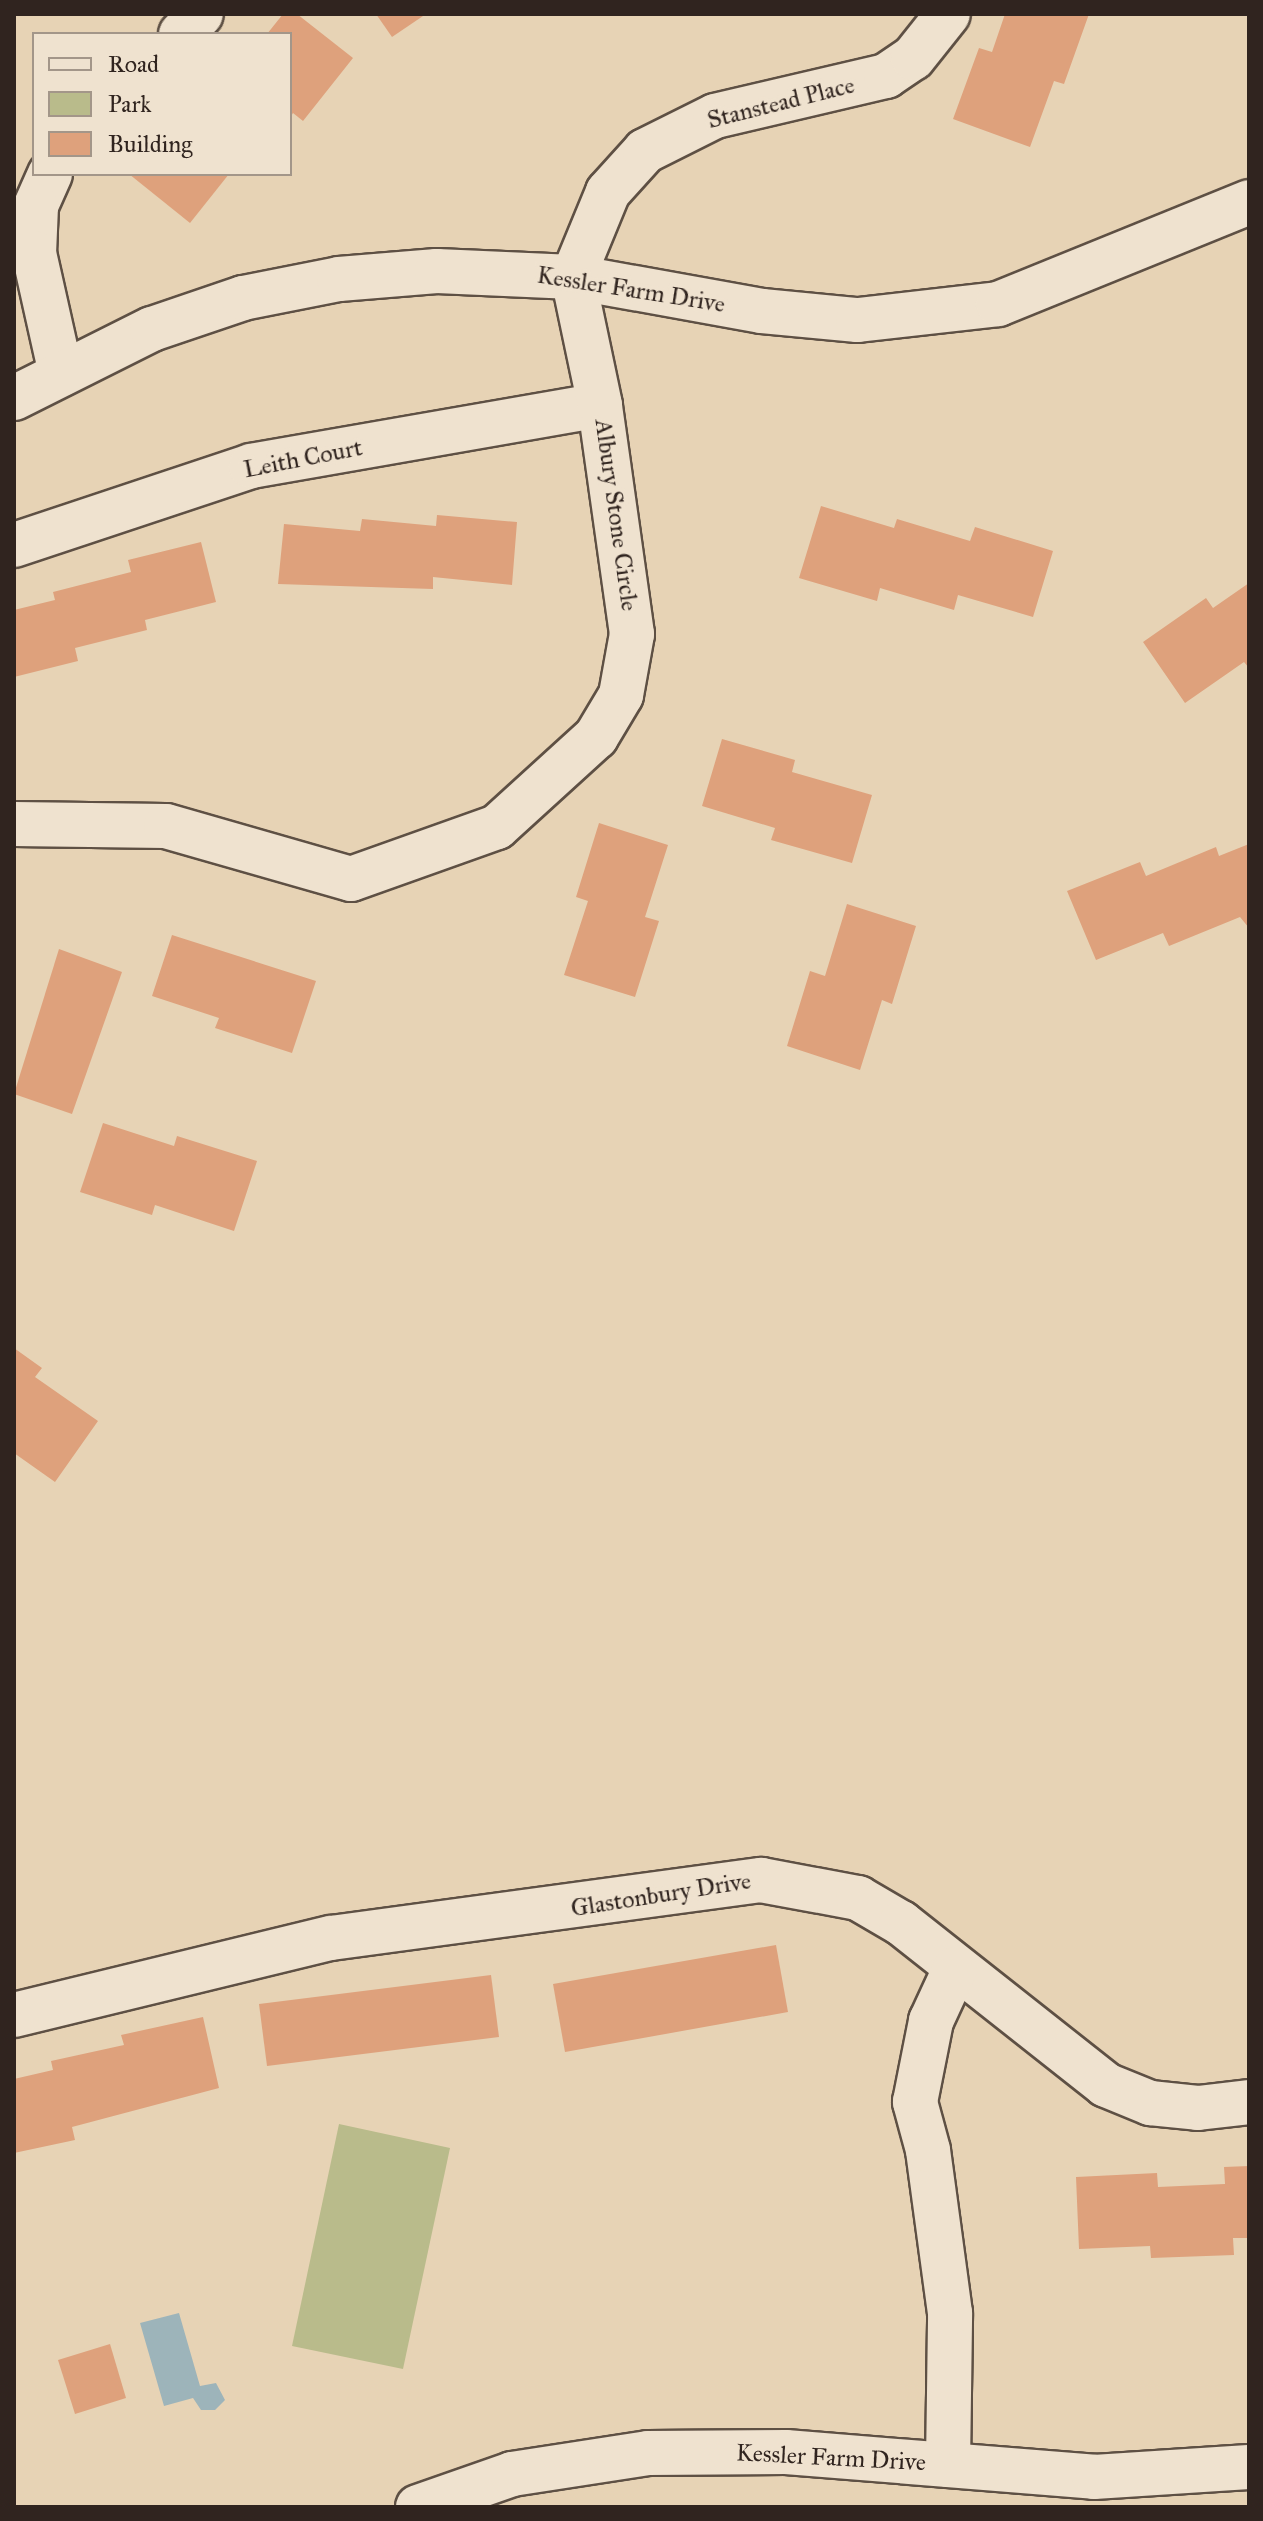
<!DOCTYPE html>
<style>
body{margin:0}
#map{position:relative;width:1263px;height:2521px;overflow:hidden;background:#e7d3b5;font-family:"IM FELL Great Primer",serif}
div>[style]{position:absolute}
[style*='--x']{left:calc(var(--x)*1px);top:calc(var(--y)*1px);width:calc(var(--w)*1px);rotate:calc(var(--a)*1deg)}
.green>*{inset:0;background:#b9bb8b}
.water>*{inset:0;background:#9db4ba}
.building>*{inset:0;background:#dea17c}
.roads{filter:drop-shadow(2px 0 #5e5044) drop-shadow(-2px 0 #5e5044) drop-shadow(0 2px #5e5044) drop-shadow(0 -2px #5e5044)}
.minor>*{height:44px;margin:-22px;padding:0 22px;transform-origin:22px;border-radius:22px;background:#efe2cf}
span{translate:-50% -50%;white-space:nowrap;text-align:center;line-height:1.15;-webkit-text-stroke:8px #efe2cf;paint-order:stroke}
.street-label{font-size:24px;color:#30241f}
.frame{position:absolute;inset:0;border:16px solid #30241f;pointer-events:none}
.legend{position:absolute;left:32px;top:32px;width:260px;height:144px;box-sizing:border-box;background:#efe2cf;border:2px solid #a39689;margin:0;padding:10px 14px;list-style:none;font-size:24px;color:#30241f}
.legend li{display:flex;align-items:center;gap:16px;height:40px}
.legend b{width:40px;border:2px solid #a39689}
</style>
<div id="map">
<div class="green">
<div style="clip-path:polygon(339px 2124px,450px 2148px,403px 2369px,292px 2346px)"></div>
</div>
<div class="water">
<div style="clip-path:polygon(179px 2313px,200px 2386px,216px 2383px,225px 2400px,215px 2410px,201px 2410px,193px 2398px,164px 2406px,140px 2323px)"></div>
</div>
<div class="building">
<div style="clip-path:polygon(283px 14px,297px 14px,353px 58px,303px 121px,293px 113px,290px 118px,290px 34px,267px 34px)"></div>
<div style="clip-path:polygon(376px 14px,426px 14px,392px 37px)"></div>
<div style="clip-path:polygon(1005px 14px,1089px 14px,1064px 84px,1054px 81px,1030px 147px,953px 119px,979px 48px,992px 52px)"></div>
<div style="clip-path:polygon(129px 174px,229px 174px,190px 223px)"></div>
<div style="clip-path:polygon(821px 506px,894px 528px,897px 519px,970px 541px,975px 527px,1053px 551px,1033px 617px,958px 595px,954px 610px,880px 588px,877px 601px,799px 578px)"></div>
<div style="clip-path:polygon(437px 515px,517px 522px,512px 585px,433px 577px,433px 589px,278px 584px,284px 524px,360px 531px,362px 519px,436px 526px)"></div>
<div style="clip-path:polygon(201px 542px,216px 602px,145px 620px,147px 630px,75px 648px,78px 661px,14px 677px,14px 610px,55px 600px,53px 592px,131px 572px,128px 560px)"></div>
<div style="clip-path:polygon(1249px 583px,1249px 668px,1244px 662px,1185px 703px,1143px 642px,1206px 598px,1213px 608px)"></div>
<div style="clip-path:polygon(722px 739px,795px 760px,792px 772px,872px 795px,852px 863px,771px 840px,775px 828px,702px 806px)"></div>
<div style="clip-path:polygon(599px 823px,668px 845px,645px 917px,659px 921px,635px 997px,564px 975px,588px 901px,576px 897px)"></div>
<div style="clip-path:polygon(1249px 844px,1249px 928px,1240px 917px,1169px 946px,1163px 933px,1096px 960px,1067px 891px,1140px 862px,1146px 876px,1216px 847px,1219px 856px)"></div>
<div style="clip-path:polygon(847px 904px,916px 926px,892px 1004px,882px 1000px,860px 1070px,787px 1046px,810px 971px,825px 976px)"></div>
<div style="clip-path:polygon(172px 935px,316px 981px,292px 1053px,215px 1028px,219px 1018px,152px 996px)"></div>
<div style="clip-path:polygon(59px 949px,122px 972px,72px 1114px,14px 1094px)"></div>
<div style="clip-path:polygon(103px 1123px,174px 1146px,177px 1136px,257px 1161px,234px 1231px,155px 1205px,152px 1215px,80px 1192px)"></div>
<div style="clip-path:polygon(14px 1348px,42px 1368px,35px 1377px,98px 1421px,55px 1482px,14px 1453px)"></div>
<div style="clip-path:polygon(776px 1945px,788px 2012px,565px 2052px,553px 1984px)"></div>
<div style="clip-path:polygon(491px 1975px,499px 2037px,267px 2066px,259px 2004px)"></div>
<div style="clip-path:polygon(203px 2017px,219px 2088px,72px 2127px,75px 2140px,14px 2153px,14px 2079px,53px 2070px,51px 2061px,124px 2045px,121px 2035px)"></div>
<div style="clip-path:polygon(1249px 2166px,1249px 2238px,1233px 2238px,1234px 2255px,1151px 2258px,1150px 2246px,1079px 2249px,1076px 2177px,1157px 2173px,1158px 2187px,1225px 2184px,1224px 2167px)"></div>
<div style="clip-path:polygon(110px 2344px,126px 2398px,75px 2414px,58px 2360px)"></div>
</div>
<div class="roads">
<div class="minor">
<div style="--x:181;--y:34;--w:28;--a:-45"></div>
<div style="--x:50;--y:174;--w:35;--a:114"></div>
<div style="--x:36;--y:206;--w:47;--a:92.4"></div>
<div style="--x:34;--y:253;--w:124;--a:77.4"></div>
<div style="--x:14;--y:398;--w:154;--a:-26.6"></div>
<div style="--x:152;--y:329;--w:96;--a:-18.8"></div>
<div style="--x:243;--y:298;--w:98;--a:-11.2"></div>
<div style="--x:339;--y:279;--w:98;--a:-4.7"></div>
<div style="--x:437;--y:271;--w:136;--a:2.5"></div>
<div style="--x:573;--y:277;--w:192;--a:10.2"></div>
<div style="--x:762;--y:311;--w:96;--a:5.4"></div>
<div style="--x:858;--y:320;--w:141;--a:-6.5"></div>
<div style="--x:998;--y:304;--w:271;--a:-22.1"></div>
<div style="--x:14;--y:545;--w:250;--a:-18.4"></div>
<div style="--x:251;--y:466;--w:354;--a:-9.9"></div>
<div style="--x:14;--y:824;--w:152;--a:0.8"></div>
<div style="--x:166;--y:826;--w:192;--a:16"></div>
<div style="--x:351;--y:879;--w:155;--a:-19.6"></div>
<div style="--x:497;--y:827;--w:134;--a:-42.3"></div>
<div style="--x:596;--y:737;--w:49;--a:-59.2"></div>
<div style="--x:621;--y:695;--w:62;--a:-79.8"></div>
<div style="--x:632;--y:634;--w:231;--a:-98"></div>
<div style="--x:600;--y:405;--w:131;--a:-101.9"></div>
<div style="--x:573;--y:277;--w:92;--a:-67.6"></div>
<div style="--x:608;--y:192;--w:55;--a:-47.9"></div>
<div style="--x:645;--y:151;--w:78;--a:-26.6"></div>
<div style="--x:715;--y:116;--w:176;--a:-13.2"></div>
<div style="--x:886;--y:76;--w:32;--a:-34"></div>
<div style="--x:913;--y:58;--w:56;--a:-51.5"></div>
<div style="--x:14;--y:2015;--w:326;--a:-13.7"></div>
<div style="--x:331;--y:1938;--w:434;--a:-7.7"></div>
<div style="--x:761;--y:1880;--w:99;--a:10.5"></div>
<div style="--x:858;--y:1898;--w:50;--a:30.2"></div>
<div style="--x:901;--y:1923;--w:261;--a:38.3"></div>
<div style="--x:1106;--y:2085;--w:48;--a:22.2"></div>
<div style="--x:1150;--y:2103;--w:48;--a:5.9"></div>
<div style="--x:1198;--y:2108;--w:51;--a:-6.7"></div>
<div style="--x:948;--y:2465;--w:152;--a:-89.2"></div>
<div style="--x:950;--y:2313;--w:164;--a:-97.7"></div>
<div style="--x:928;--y:2150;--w:50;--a:-105.2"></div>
<div style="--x:915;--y:2102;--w:83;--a:-78.8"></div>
<div style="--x:931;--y:2021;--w:57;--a:-65.2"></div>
<div style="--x:418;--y:2507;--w:100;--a:-19.3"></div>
<div style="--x:512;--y:2474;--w:138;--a:-8.8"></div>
<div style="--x:648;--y:2453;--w:138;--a:-0.4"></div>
<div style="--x:786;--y:2452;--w:309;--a:4.6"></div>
<div style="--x:1094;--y:2477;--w:155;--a:-3.7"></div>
</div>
</div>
<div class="street-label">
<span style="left:781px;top:103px;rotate:-14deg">Stanstead Place</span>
<span style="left:631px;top:290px;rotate:9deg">Kessler Farm Drive</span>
<span style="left:303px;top:459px;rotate:-11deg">Leith Court</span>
<span style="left:616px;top:515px;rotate:82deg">Albury Stone Circle</span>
<span style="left:661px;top:1895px;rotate:-9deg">Glastonbury Drive</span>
<span style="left:831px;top:2458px;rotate:3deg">Kessler Farm Drive</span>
</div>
<div class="frame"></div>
<ul class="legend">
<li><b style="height:10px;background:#efe2cf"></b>Road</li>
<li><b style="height:22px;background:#b9bb8b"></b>Park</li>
<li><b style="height:22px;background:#dea17c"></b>Building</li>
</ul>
</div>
